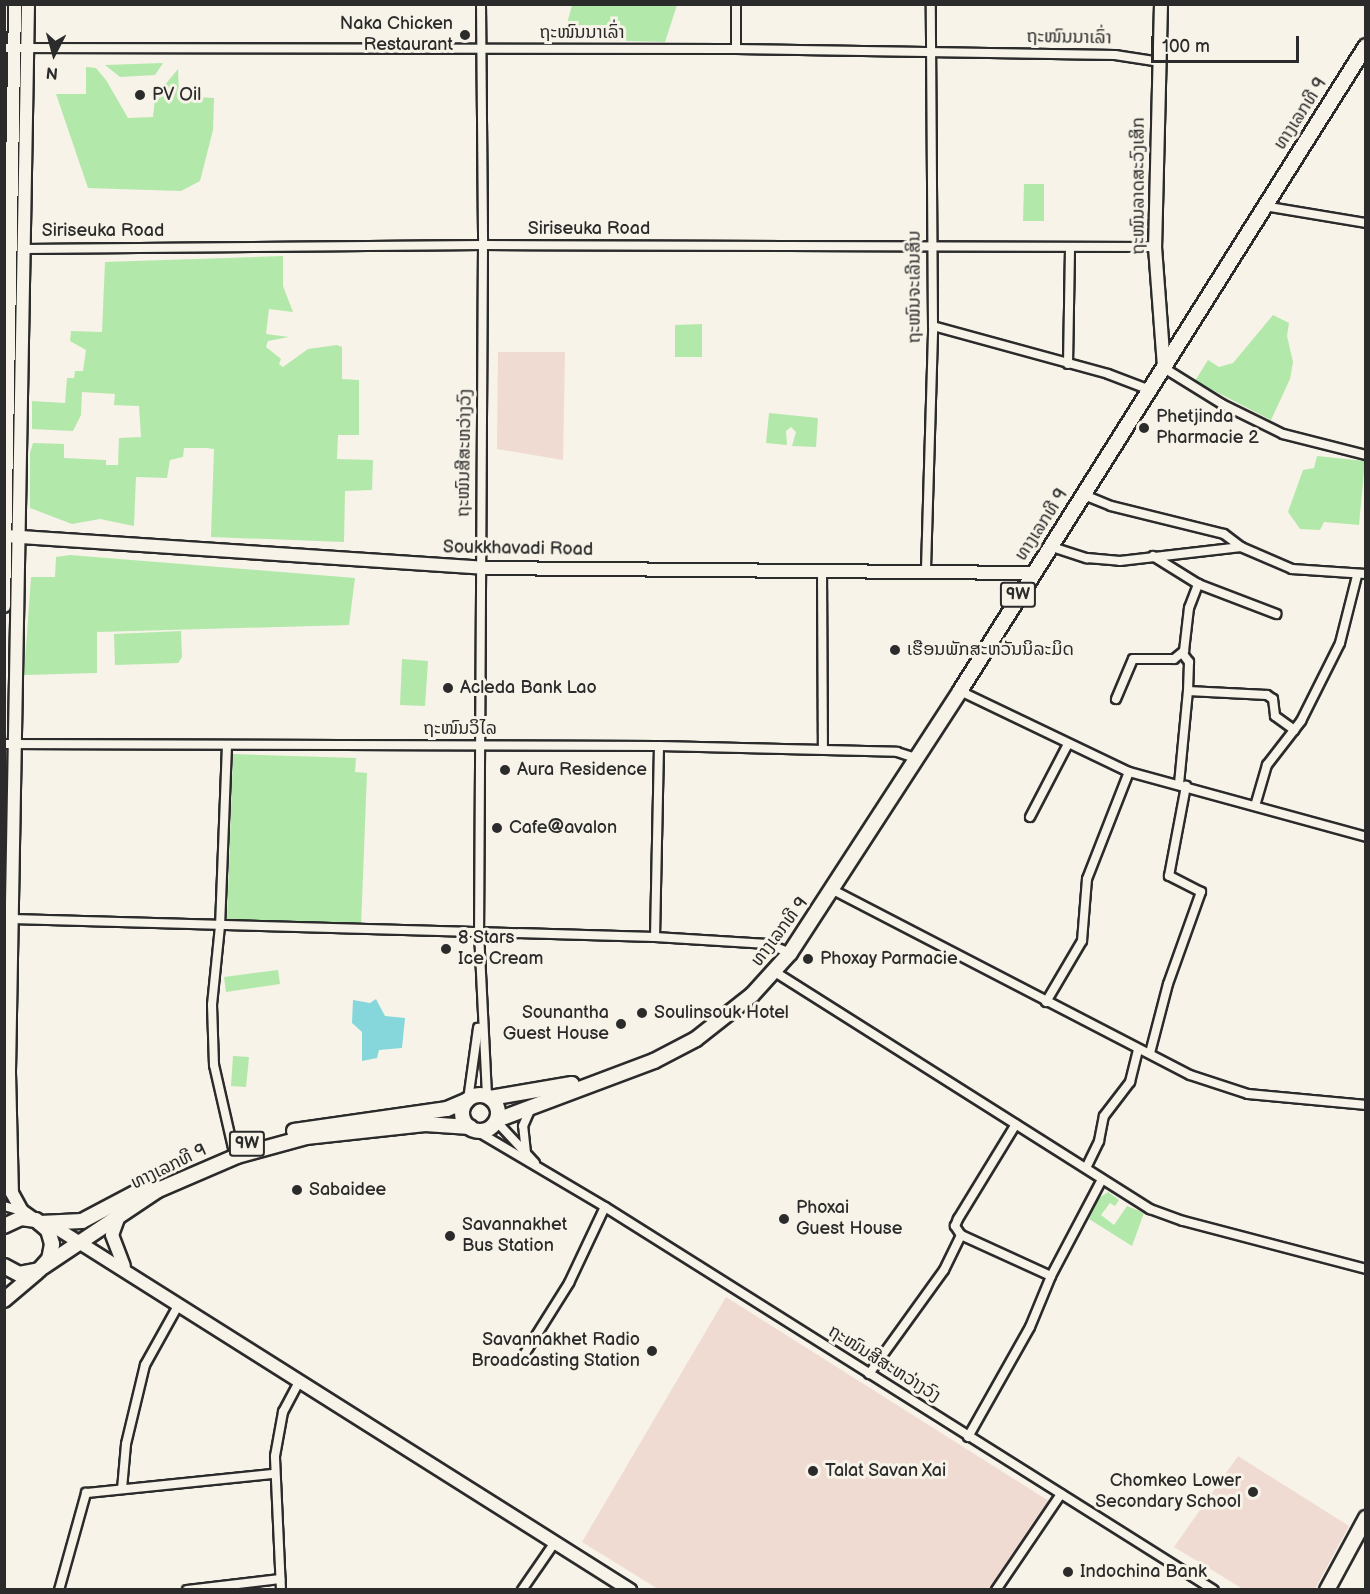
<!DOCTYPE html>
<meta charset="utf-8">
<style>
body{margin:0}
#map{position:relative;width:1370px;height:1594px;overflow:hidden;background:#f7f3e8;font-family:"Balsamiq Sans","Noto Sans Lao",sans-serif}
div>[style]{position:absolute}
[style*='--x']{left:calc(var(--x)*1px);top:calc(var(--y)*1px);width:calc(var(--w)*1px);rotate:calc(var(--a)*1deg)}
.built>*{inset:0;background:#f0dbd2}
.green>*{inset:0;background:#b2e8aa}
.water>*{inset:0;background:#85d7dc}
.roads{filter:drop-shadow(2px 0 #2b2b2b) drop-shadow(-2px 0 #2b2b2b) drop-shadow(0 2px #2b2b2b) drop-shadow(0 -2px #2b2b2b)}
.street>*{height:8px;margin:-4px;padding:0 4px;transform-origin:4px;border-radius:4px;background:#f7f3e8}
.secondary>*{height:12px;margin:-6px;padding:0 6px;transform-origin:6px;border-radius:6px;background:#f7f3e8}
.primary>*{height:14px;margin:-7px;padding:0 7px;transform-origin:7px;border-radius:7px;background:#f7f3e8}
.primary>.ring{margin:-7px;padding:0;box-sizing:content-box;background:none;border:14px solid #f7f3e8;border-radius:50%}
.dots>*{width:16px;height:16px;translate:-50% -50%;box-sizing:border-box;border:3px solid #f7f3e8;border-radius:50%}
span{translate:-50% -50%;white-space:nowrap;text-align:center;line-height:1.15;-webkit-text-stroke:6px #f7f3e8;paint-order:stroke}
.shield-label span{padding:2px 4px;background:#f7f3e8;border:2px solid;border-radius:4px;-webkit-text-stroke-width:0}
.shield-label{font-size:16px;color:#2b2b2b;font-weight:700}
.poi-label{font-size:18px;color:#2b2b2b}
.right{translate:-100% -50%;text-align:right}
.left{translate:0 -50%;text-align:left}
.street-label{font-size:18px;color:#2b2b2b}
.frame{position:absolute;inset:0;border:6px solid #2b2b2b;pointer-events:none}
.north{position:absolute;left:24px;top:24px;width:60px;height:60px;-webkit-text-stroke:4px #f7f3e8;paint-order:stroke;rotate:186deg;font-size:16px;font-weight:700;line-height:24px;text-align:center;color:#2b2b2b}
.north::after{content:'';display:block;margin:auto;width:21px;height:27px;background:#2b2b2b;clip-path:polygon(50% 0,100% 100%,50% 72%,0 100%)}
.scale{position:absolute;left:1151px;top:36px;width:148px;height:27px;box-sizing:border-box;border:3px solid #2b2b2b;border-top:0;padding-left:8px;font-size:18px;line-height:21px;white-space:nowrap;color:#2b2b2b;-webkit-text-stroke:4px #f7f3e8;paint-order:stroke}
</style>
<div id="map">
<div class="built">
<div style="clip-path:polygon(498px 352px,565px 352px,563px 460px,497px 449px)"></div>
<div style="clip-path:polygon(726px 1297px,1049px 1501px,990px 1589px,658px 1589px,582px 1542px)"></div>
<div style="clip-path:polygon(1238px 1456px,1349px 1526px,1315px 1589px,1243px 1589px,1174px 1547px)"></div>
</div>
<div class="green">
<div style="clip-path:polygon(572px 5px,572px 4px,677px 5px,665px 42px,563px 39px)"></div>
<div style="clip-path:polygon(163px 63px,155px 75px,120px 77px,105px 65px)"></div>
<div style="clip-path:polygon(86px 67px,96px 68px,106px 80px,128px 118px,153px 117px,155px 97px,178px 69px,179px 96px,214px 98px,213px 130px,200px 181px,181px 191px,88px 188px,56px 94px,86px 94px)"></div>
<div style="clip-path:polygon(1024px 184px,1044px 184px,1044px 221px,1023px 221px)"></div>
<div style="clip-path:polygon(283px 256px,283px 286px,293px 312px,269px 309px,266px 334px,289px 337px,268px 341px,266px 347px,281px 359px,279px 364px,283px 367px,308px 349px,337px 345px,342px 347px,342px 379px,359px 380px,359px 435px,338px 435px,337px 459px,373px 460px,372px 490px,345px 491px,344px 542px,211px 537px,214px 449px,206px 448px,184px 448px,183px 457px,170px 460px,167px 478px,136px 477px,134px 526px,100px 519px,72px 524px,30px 508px,30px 453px,33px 443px,64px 444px,64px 458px,106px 460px,106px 465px,118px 465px,119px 438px,141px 437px,139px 406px,114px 405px,115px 394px,82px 392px,81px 415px,73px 431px,32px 429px,32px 401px,65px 403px,67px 378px,74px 378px,75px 371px,83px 371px,86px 350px,70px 341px,71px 331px,102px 332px,105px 262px)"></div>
<div style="clip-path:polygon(1273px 315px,1289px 323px,1287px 336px,1293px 362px,1290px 379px,1271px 420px,1195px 381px,1208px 360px,1219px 367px,1233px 363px)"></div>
<div style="clip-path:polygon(702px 324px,702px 357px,675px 357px,675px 325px)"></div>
<div style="clip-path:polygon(769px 413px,818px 418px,816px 447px,792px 446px,796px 432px,791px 427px,786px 431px,787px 445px,766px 443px)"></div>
<div style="clip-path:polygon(1317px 456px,1365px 461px,1359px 525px,1324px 522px,1320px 530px,1300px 529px,1288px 512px,1303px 470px,1314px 468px)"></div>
<div style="clip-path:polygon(70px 555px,355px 578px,349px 625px,97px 632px,97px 673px,24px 675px,31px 577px,55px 577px,56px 557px)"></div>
<div style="clip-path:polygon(181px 631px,182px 657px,178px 663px,115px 665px,114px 634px)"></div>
<div style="clip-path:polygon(402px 659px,428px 661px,425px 706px,400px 705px)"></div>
<div style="clip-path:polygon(233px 754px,356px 758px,355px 772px,367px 773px,361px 926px,227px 921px)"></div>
<div style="clip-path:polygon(278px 970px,280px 984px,226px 992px,224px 977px)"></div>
<div style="clip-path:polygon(233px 1056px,249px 1057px,246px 1087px,231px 1086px)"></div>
<div style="clip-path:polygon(1108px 1192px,1119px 1200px,1115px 1206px,1110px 1203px,1101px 1215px,1114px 1225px,1127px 1206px,1144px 1213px,1132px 1246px,1089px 1219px,1099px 1198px)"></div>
</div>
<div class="water">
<div style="clip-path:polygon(376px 999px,385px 1016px,405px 1018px,402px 1048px,379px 1050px,377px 1058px,362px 1061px,362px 1032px,352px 1023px,353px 1000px,370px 1003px)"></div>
</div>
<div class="roads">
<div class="street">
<div style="--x:481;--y:4;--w:241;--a:89.5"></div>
<div style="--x:483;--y:245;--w:687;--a:90.33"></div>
<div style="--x:479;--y:932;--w:164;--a:87.2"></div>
<div style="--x:4;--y:48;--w:732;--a:0.08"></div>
<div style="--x:736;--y:49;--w:379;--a:0.9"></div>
<div style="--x:1115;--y:55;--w:46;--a:8.8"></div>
<div style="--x:736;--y:49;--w:45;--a:-90"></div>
<div style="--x:1264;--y:206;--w:103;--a:9.5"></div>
<div style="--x:24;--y:249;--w:459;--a:-0.5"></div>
<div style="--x:483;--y:245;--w:672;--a:0.17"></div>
<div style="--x:933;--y:326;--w:181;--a:15.3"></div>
<div style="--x:1108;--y:374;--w:45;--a:20.9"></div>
<div style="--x:1068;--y:364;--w:117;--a:-89"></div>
<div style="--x:1164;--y:368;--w:68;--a:31.8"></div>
<div style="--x:1222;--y:404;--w:68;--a:26.2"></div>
<div style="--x:1283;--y:434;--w:86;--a:14.2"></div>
<div style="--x:1084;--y:495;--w:29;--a:22"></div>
<div style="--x:1111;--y:506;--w:116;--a:13.9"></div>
<div style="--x:1224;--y:534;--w:21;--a:37"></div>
<div style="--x:1241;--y:547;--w:56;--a:23.3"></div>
<div style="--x:1292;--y:569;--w:74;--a:3.9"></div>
<div style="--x:1049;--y:546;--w:40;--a:18"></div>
<div style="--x:1087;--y:558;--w:33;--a:5"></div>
<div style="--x:1120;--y:561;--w:122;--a:-6.6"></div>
<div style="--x:926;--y:569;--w:243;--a:-88.3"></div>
<div style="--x:933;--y:326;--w:322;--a:-90.4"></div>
<div style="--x:822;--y:571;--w:178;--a:89.7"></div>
<div style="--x:1198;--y:584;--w:84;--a:21"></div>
<div style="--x:960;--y:691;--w:187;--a:25.6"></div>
<div style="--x:1129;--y:772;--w:246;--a:15.3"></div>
<div style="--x:1188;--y:691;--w:79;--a:2.9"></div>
<div style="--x:1267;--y:695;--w:7;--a:34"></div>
<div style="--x:1273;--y:699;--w:17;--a:83"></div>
<div style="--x:1275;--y:716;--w:24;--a:36"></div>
<div style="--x:1116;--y:699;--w:43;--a:-67"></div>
<div style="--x:1133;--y:659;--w:41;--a:0"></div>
<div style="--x:1174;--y:659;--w:13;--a:-39"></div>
<div style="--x:1184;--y:651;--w:43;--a:-83.4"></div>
<div style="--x:1189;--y:608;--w:26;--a:-69"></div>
<div style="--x:1198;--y:584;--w:53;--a:-148.1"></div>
<div style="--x:4;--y:744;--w:655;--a:0.17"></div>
<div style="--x:659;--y:746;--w:238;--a:1.4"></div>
<div style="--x:897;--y:752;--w:19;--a:18"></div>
<div style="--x:227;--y:745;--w:181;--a:92.2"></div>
<div style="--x:220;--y:926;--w:79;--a:95.8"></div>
<div style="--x:212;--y:1005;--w:60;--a:88.1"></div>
<div style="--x:214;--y:1065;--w:85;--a:77.1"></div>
<div style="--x:1179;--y:784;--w:93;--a:-84.5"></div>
<div style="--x:1188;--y:691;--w:29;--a:-88"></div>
<div style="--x:1189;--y:662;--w:10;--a:-127"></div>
<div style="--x:1255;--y:806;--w:43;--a:-73.7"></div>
<div style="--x:1267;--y:765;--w:56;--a:-52.3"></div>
<div style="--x:1301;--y:721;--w:87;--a:-63.4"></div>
<div style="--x:1340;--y:643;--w:69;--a:-75.8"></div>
<div style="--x:1030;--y:817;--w:82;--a:-62.5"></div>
<div style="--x:833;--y:890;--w:402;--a:27.4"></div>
<div style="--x:1190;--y:1075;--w:61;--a:18.1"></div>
<div style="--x:1248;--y:1094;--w:119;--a:5.3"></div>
<div style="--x:12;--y:919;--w:643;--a:1.6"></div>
<div style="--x:655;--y:937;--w:113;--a:3.5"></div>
<div style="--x:768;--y:944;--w:24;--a:22"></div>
<div style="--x:655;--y:937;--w:191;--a:-88.8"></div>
<div style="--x:775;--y:972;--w:444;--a:32.3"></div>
<div style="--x:1150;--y:1209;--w:35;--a:20"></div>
<div style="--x:1183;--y:1221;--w:189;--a:14.7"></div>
<div style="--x:1046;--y:1002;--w:71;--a:-59.5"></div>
<div style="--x:1082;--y:941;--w:62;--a:-85.4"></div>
<div style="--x:1087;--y:879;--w:115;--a:-68.6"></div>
<div style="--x:1150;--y:1053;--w:71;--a:-75.4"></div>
<div style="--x:1168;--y:984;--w:98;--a:-70.3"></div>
<div style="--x:1201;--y:892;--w:36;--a:-153"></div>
<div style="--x:1169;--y:876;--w:92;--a:-79.3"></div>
<div style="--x:468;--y:1100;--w:73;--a:-82.1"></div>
<div style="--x:496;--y:1121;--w:57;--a:47.1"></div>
<div style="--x:475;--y:1130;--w:151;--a:30.6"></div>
<div style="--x:605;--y:1207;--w:719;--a:32.17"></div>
<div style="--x:526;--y:1153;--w:27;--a:-96"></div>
<div style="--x:523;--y:1126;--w:20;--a:-66"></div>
<div style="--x:1086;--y:1168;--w:30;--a:-64"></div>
<div style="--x:1099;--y:1141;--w:25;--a:-79"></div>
<div style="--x:1104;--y:1116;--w:43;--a:-52.6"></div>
<div style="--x:1130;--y:1082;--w:34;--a:-76"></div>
<div style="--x:4;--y:1206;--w:19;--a:16"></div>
<div style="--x:961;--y:1235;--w:99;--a:24.5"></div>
<div style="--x:522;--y:1358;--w:89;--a:-57.9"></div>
<div style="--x:569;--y:1283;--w:84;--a:-64.7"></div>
<div style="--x:869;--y:1374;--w:128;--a:-54.2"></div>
<div style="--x:944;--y:1270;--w:39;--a:-64"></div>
<div style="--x:961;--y:1235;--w:11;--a:-124"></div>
<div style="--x:955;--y:1226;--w:8;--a:-67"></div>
<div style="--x:958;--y:1219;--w:111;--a:-58.6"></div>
<div style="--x:968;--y:1437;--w:126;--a:-60.6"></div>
<div style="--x:1030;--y:1327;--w:55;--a:-67.6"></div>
<div style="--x:1051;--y:1276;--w:107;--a:-62.2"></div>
<div style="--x:122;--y:1489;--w:45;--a:-84.9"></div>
<div style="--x:126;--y:1444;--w:81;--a:-76.5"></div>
<div style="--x:145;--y:1365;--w:70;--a:-60.9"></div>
<div style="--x:59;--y:1590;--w:101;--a:-74.4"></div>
<div style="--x:86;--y:1493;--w:188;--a:-5.8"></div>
<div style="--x:187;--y:1590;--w:94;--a:-6.7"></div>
<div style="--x:281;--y:1590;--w:134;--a:-92.6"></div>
<div style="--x:275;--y:1456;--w:45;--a:-79.7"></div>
<div style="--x:283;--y:1412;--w:36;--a:-62"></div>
<div style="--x:522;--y:1590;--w:58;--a:-55.5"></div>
<div style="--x:996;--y:1590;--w:116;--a:-55.9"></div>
</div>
<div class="secondary">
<div style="--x:28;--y:4;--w:1069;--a:91.02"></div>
<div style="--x:9;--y:1073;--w:120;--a:88.6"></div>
<div style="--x:12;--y:1193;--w:21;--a:61"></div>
<div style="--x:22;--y:1211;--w:16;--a:35"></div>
<div style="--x:1161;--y:4;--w:243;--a:91.4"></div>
<div style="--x:1155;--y:247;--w:121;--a:85.7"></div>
<div style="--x:4;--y:536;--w:478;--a:3.8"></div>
<div style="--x:481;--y:568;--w:551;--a:0.52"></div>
<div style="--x:4;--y:606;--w:602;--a:-88.95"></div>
<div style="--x:119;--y:1216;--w:20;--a:110"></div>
<div style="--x:112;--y:1235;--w:33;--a:69"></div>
<div style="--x:50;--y:1224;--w:686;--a:32.25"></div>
</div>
<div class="primary">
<div class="ring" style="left:462px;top:1095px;width:22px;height:22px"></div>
<div style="--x:490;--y:1098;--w:83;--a:-9.7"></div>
<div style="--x:497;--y:1120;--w:168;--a:-20.6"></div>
<div style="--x:654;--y:1061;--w:47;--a:-27.6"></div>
<div style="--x:696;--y:1039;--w:71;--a:-38.2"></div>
<div style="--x:752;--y:995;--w:57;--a:-47.9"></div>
<div style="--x:790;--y:953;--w:312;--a:-57"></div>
<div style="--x:960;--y:691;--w:762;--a:-57.81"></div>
<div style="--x:294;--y:1131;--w:155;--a:-8.2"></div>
<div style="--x:447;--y:1109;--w:21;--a:-23"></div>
<div style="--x:40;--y:1223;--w:42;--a:-2.7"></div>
<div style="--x:82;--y:1221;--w:75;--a:-27.9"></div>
<div style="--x:4;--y:1226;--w:19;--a:-25"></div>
<div style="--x:21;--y:1218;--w:15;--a:8"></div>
<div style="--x:36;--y:1220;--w:16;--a:40"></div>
<div style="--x:48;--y:1230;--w:15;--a:74"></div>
<div style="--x:52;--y:1244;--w:15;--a:101"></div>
<div style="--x:49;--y:1259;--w:15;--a:132"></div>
<div style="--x:39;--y:1270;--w:20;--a:169"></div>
<div style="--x:19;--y:1274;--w:17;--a:-152"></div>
<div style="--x:43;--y:1267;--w:138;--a:-33.8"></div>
<div style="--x:158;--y:1190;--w:86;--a:-23.3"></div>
<div style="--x:237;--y:1156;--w:72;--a:-15.4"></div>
<div style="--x:306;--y:1137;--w:120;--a:-6.2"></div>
<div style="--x:425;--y:1124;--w:45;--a:3.8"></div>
<div style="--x:4;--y:1300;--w:43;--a:-40.3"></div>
<div style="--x:1327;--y:1590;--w:82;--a:-61.6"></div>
</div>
</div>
<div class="dots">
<div style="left:465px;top:35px;background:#2b2b2b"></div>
<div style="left:140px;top:95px;background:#2b2b2b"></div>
<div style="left:1144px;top:428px;background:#2b2b2b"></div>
<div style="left:895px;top:650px;background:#2b2b2b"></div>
<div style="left:448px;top:688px;background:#2b2b2b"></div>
<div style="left:505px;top:770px;background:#2b2b2b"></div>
<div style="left:497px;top:828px;background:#2b2b2b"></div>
<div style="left:446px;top:949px;background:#2b2b2b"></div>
<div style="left:808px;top:959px;background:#2b2b2b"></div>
<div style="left:642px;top:1013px;background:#2b2b2b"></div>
<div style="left:621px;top:1024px;background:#2b2b2b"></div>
<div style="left:297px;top:1190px;background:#2b2b2b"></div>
<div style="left:784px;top:1219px;background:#2b2b2b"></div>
<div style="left:450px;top:1236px;background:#2b2b2b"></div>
<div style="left:652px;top:1351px;background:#2b2b2b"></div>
<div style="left:813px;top:1471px;background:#2b2b2b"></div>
<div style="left:1253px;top:1492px;background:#2b2b2b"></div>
<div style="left:1068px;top:1572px;background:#2b2b2b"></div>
</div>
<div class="shield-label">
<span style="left:1018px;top:595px">9W</span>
<span style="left:247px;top:1144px">9W</span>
</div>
<div class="poi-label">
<span class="right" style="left:453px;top:35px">Naka Chicken<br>Restaurant</span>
<span class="left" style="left:152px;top:95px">PV Oil</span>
<span class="left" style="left:1156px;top:428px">Phetjinda<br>Pharmacie 2</span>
<span class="left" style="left:907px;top:650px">ເຮືອນພັກສະຫວັນນິລະມິດ</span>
<span class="left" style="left:460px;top:688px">Acleda Bank Lao</span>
<span class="left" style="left:517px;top:770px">Aura Residence</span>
<span class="left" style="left:509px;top:828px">Cafe@avalon</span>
<span class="left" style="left:458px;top:949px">8 Stars<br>Ice Cream</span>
<span class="left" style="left:820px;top:959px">Phoxay Parmacie</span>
<span class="left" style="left:654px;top:1013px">Soulinsouk Hotel</span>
<span class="right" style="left:609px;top:1024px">Sounantha<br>Guest House</span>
<span class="left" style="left:309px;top:1190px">Sabaidee</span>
<span class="left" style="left:796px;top:1219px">Phoxai<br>Guest House</span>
<span class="left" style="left:462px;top:1236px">Savannakhet<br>Bus Station</span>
<span class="right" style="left:640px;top:1351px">Savannakhet Radio<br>Broadcasting Station</span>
<span class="left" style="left:825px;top:1471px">Talat Savan Xai</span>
<span class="right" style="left:1241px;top:1492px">Chomkeo Lower<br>Secondary School</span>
<span class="left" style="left:1080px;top:1572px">Indochina Bank</span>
</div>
<div class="street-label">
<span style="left:582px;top:33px">ຖະໜົນນາເລົ່າ</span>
<span style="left:1069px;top:38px;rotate:1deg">ຖະໜົນນາເລົ່າ</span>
<span style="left:1301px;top:114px;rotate:-57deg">ທາງເລກທີ 9</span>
<span style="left:1139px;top:186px;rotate:-90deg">ຖະໜົນລາດສະວົງເສິກ</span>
<span style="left:589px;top:229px">Siriseuka Road</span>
<span style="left:103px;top:231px">Siriseuka Road</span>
<span style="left:915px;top:287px;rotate:-90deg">ຖະໜົນຈະເລີນສິນ</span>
<span style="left:465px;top:453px;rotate:-89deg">ຖະໜົນສີສະຫວ່າງວົງ</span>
<span style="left:1042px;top:525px;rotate:-57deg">ທາງເລກທີ 9</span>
<span style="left:518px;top:549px;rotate:1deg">Soukkhavadi Road</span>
<span style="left:460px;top:729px">ຖະໜົນວິໄລ</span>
<span style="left:780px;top:932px;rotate:-53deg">ທາງເລກທີ 9</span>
<span style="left:169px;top:1167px;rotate:-26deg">ທາງເລກທີ 9</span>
<span style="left:884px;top:1364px;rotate:32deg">ຖະໜົນສີສະຫວ່າງວົງ</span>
</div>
<div class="frame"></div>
<div class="north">N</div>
<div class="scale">100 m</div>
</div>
